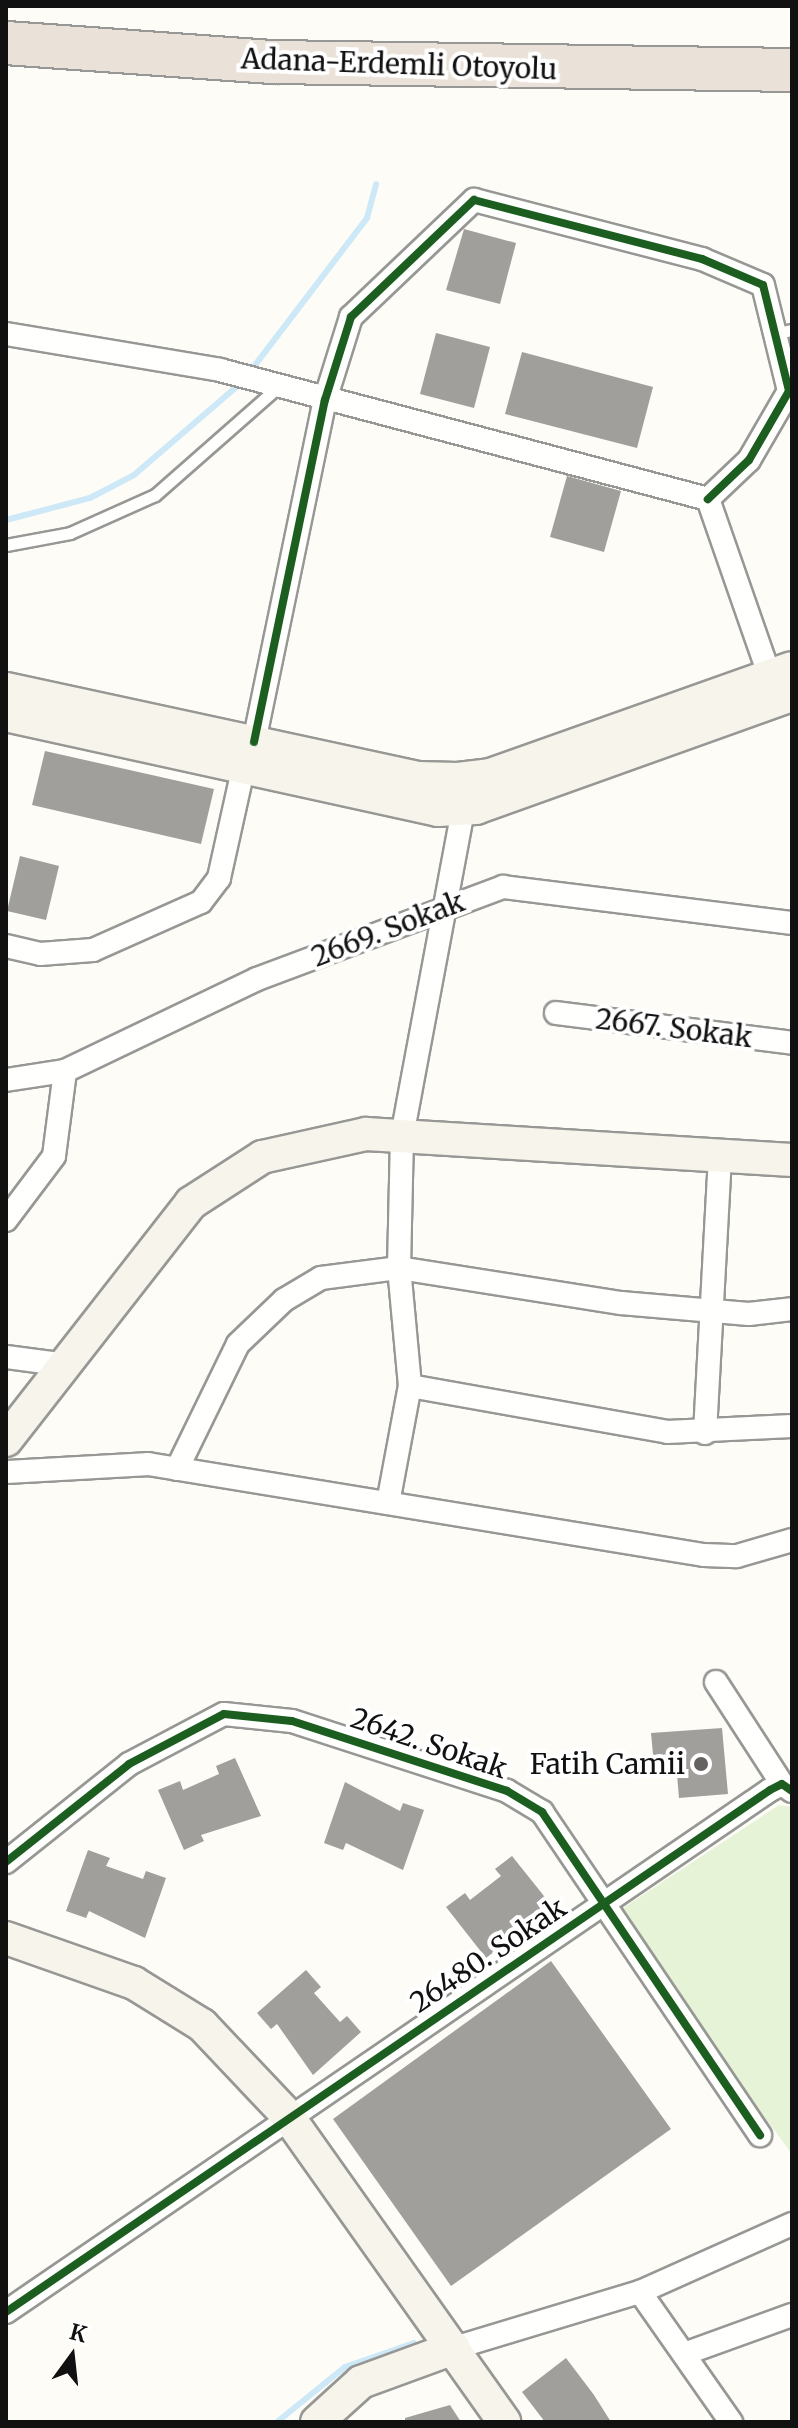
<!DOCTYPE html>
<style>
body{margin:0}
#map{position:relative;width:798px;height:2428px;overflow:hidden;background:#fdfcf7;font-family:Merriweather,serif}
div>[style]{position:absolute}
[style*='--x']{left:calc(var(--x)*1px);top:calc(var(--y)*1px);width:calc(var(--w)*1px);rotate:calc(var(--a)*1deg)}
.green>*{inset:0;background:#e7f3d7}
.stream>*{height:6px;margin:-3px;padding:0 3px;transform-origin:3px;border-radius:3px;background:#cde8f7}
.building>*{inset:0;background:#a19f9c}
.roads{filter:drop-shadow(2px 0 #979795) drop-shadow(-2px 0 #979795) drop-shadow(0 2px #979795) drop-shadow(0 -2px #979795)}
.lane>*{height:11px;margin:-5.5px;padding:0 5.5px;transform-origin:5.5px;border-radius:5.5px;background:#fffffe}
.street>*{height:22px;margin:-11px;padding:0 11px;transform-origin:11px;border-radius:11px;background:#fffffe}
.secondary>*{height:32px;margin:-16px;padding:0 16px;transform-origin:16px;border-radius:16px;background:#f6f4eb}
.highway>*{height:42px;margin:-21px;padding:0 21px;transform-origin:21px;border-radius:21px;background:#eae1d8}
.cycleway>*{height:8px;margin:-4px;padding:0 4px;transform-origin:4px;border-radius:4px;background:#1b5e20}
.dots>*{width:22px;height:22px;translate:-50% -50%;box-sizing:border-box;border:4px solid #fff;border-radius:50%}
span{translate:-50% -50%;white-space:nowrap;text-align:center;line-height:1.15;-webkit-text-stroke:8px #fff;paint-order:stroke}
.street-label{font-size:28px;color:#111}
.poi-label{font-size:28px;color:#111}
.right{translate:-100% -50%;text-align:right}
.frame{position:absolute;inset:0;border:8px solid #111;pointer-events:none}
.north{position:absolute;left:32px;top:2316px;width:80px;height:80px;-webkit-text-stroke:6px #fff;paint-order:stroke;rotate:15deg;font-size:22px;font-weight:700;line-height:32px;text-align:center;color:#111}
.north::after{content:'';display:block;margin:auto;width:28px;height:36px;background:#111;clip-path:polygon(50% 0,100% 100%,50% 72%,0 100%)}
</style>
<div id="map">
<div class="green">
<div style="clip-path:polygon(779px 1805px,792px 1807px,792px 2154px,614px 1914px)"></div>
</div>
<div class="stream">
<div style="--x:249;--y:373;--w:195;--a:-52.7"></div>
<div style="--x:367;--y:218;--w:35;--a:-75"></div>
<div style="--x:6;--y:520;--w:87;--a:-14.7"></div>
<div style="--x:90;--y:498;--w:50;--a:-27.6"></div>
<div style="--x:134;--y:475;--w:143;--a:-40.7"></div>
<div style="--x:277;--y:2422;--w:87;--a:-39"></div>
<div style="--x:345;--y:2367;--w:73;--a:-19.2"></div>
</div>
<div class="building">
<div style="clip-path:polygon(464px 229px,516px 243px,500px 304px,446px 290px)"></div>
<div style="clip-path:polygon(436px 333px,490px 347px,474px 408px,420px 394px)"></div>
<div style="clip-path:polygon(522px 352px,653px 387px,637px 448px,505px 414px)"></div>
<div style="clip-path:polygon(567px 476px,621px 491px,604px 552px,550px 537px)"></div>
<div style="clip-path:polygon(45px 751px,214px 789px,201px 844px,32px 805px)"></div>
<div style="clip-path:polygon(20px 856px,59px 866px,46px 920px,7px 911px)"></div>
<div style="clip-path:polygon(722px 1728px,728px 1794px,679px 1798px,676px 1763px,654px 1765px,651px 1733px)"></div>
<div style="clip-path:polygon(235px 1758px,261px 1816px,201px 1835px,204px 1841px,184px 1850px,158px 1790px,180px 1781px,183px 1790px,219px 1774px,216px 1766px)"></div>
<div style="clip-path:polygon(345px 1782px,400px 1811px,403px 1803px,424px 1810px,403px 1870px,346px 1843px,343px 1850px,324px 1843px)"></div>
<div style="clip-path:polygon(88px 1850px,110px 1858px,106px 1866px,143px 1879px,146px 1871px,166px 1878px,145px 1938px,89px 1911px,86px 1918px,66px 1911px)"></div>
<div style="clip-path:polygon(512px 1856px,552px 1906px,499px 1939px,503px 1945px,486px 1958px,446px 1907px,465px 1893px,470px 1900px,501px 1876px,495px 1869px)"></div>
<div style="clip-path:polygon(551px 1961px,671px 2129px,451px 2286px,333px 2119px)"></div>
<div style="clip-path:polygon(306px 1970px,321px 1987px,314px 1993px,340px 2022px,347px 2016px,361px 2032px,313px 2075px,277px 2024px,271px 2029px,257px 2013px)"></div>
<div style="clip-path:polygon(566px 2358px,594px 2395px,611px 2422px,545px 2422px,522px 2392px)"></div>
<div style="clip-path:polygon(450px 2405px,461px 2422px,405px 2422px,405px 2418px)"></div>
</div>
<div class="roads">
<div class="lane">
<div style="--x:774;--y:334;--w:18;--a:-13"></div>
<div style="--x:6;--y:545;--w:65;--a:-10.6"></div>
<div style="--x:70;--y:533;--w:93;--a:-24.1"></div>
<div style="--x:155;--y:495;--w:164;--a:-41.3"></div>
</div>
<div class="street">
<div style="--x:6;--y:334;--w:217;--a:9.5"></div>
<div style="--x:220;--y:370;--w:505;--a:14.81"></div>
<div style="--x:708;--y:499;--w:188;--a:70.8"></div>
<div style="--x:254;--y:742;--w:349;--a:-78.3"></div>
<div style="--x:325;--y:400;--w:87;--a:-72.6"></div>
<div style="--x:351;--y:317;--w:170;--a:-43.6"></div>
<div style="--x:474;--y:200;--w:236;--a:14.5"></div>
<div style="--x:702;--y:259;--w:66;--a:23.1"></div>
<div style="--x:763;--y:285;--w:109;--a:76.2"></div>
<div style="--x:789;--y:391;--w:80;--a:120.1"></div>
<div style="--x:749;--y:460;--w:57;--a:136.4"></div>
<div style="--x:6;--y:946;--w:35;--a:13"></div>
<div style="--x:40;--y:954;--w:53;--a:-4.3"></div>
<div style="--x:93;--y:950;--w:118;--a:-24"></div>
<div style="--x:201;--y:902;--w:30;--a:-53"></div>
<div style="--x:219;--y:878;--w:111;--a:-77.5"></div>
<div style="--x:556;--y:1013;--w:238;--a:7.2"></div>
<div style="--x:6;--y:1080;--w:60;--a:-8.7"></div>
<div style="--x:65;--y:1071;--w:213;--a:-25.6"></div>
<div style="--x:257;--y:979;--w:263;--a:-20.5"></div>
<div style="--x:503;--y:887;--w:291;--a:7.1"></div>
<div style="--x:6;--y:1220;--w:80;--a:-53.1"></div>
<div style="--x:54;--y:1156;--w:86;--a:-82.6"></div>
<div style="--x:6;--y:1357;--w:62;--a:7.5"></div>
<div style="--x:410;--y:1386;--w:261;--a:10.1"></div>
<div style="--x:667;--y:1432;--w:125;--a:-2.7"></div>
<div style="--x:705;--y:1433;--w:278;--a:-86.9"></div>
<div style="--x:177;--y:1469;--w:139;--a:-64"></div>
<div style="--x:238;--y:1344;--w:64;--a:-43.7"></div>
<div style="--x:284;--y:1300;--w:43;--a:-30.7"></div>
<div style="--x:321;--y:1278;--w:79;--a:-7.3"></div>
<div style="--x:399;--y:1268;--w:225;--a:9"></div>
<div style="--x:621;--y:1303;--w:128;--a:4.9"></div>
<div style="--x:749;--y:1314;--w:43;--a:-6.6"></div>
<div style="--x:6;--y:1472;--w:142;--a:-3.2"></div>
<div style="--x:148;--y:1464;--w:563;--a:9.3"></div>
<div style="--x:704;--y:1555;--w:33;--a:2"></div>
<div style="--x:737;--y:1556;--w:57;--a:-16.2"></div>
<div style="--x:388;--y:1503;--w:119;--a:-79.4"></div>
<div style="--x:410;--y:1386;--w:119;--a:-95.3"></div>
<div style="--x:399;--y:1268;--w:132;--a:-88.7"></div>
<div style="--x:402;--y:1136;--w:333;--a:-79.4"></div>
<div style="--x:716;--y:1682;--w:121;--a:57.1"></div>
<div style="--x:6;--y:1862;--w:157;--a:-38.5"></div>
<div style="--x:129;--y:1764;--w:107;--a:-27.8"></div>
<div style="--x:224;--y:1714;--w:68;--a:5.9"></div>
<div style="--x:292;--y:1721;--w:226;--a:18"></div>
<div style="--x:507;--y:1791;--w:41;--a:31"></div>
<div style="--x:542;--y:1812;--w:390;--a:56"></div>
<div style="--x:640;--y:2292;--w:159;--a:55"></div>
<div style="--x:6;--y:2312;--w:925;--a:-34.34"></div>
<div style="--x:770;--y:1790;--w:13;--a:-27"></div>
<div style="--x:782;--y:1784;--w:12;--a:35"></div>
<div style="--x:454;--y:2348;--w:194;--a:-16.8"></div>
<div style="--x:640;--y:2292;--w:167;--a:-24.1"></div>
<div style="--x:684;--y:2354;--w:115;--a:-19.9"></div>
</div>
<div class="secondary">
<div style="--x:6;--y:689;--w:421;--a:12.2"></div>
<div style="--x:417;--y:778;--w:41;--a:1.4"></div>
<div style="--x:458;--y:779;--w:32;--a:-7"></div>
<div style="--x:490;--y:775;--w:320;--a:-19.5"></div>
<div style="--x:6;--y:715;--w:442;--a:12.4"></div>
<div style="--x:438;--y:810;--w:38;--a:-3"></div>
<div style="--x:476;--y:808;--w:336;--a:-19.7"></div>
<div style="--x:6;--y:1440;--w:301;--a:-52"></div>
<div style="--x:191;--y:1203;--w:85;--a:-32.9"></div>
<div style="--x:262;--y:1157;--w:107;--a:-12.5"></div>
<div style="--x:366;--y:1134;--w:427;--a:3.5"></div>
<div style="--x:6;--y:1938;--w:136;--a:19.4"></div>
<div style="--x:134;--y:1983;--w:80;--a:31.7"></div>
<div style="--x:202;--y:2025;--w:124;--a:46.6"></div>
<div style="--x:287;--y:2115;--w:376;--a:54.7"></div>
<div style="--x:317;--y:2422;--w:59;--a:-42.3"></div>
<div style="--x:361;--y:2382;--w:99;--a:-20.1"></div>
</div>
<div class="highway">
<div style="--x:6;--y:43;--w:268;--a:4.1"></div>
<div style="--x:273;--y:62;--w:519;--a:0.88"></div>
</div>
</div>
<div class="cycleway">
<div style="--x:254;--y:742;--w:349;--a:-78.3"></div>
<div style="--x:325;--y:400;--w:87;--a:-72.6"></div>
<div style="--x:351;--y:317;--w:170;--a:-43.6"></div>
<div style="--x:474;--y:200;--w:236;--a:14.5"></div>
<div style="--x:702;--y:259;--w:66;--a:23.1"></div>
<div style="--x:763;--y:285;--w:109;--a:76.2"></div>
<div style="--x:789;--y:391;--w:80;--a:120.1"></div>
<div style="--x:749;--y:460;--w:57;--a:136.4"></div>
<div style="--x:6;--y:1862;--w:157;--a:-38.5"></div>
<div style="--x:129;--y:1764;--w:107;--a:-27.8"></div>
<div style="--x:224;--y:1714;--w:68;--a:5.9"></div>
<div style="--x:292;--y:1721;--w:226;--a:18"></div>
<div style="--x:507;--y:1791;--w:41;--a:31"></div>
<div style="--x:542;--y:1812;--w:390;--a:56"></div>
<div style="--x:6;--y:2312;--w:925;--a:-34.34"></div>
<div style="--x:770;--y:1790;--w:13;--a:-27"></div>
<div style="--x:782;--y:1784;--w:12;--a:35"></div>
</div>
<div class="dots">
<div style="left:701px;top:1764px;background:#646362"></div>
</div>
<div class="street-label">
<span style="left:399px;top:64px;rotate:2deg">Adana-Erdemli Otoyolu</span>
<span style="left:388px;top:929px;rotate:-21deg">2669. Sokak</span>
<span style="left:674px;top:1028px;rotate:7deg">2667. Sokak</span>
<span style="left:429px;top:1743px;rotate:19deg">2642. Sokak</span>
<span style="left:488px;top:1955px;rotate:-34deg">26480. Sokak</span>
</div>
<div class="poi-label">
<span class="right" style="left:685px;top:1764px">Fatih Camii</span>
</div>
<div class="frame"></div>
<div class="north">K</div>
</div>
